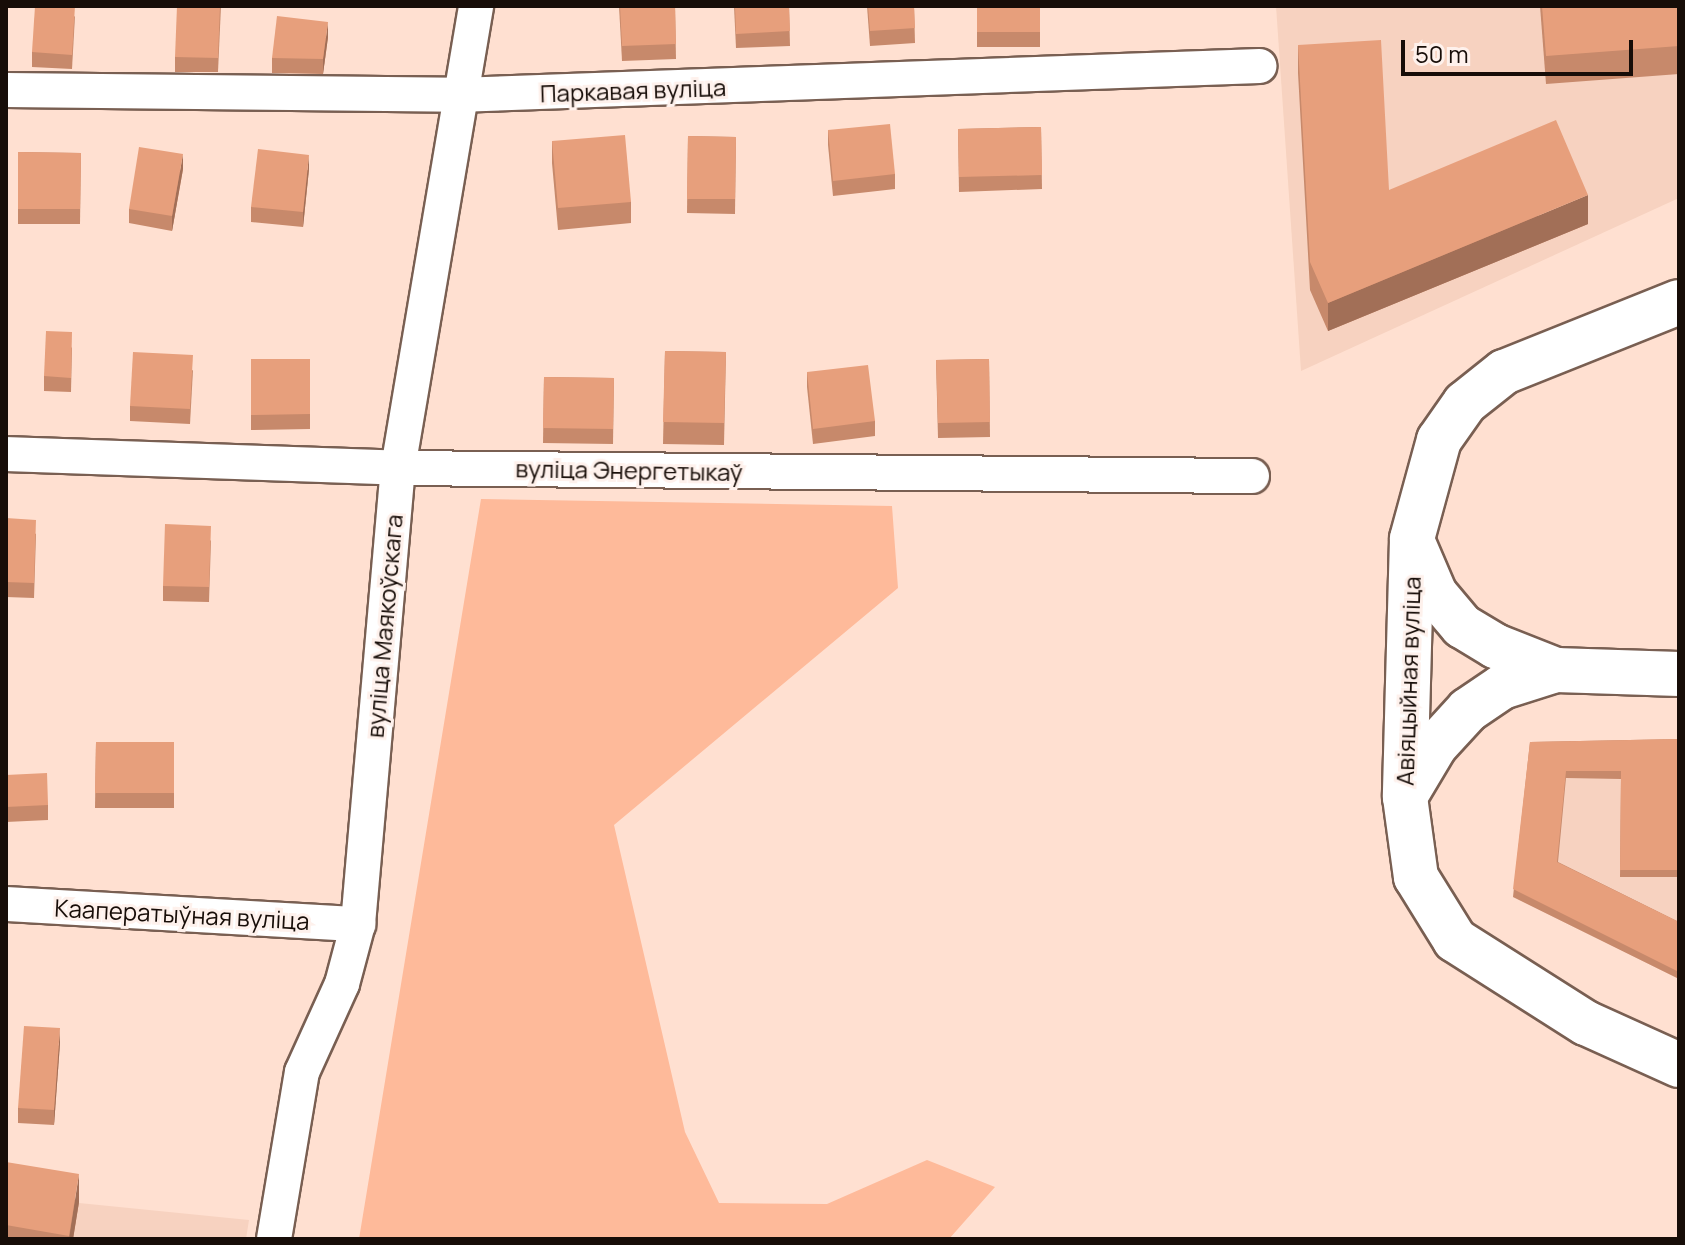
<!DOCTYPE html>
<meta charset="utf-8">
<style>
body{margin:0}
#map{position:relative;width:1685px;height:1245px;overflow:hidden;background:#ffe0d1;font-family:Manrope,sans-serif}
div>[style]{position:absolute}
[style*='--x']{left:calc(var(--x)*1px);top:calc(var(--y)*1px);width:calc(var(--w)*1px);rotate:calc(var(--a)*1deg)}
.built>*{inset:0;background:#f7d2c0}
.green>*{inset:0;background:#feba9a}
.roads{filter:drop-shadow(2px 0 #795f52) drop-shadow(-2px 0 #795f52) drop-shadow(0 2px #795f52) drop-shadow(0 -2px #795f52)}
.minor>*{height:34px;margin:-17px;padding:0 17px;transform-origin:17px;border-radius:17px;background:#fff}
.secondary>*{height:44px;margin:-22px;padding:0 22px;transform-origin:22px;border-radius:22px;background:#fff}
.wall>*{inset:0;background:#c7896b}
.shaded-wall>*{inset:0;background:#a26f57}
.building>*{inset:0;background:#e79f7c}
span{translate:-50% -50%;white-space:nowrap;text-align:center;line-height:1.15;-webkit-text-stroke:6px #fef1ec;paint-order:stroke}
.street-label{font-size:24px;color:#170d08}
.frame{position:absolute;inset:0;border:8px solid #170d08;pointer-events:none}
.scale{position:absolute;left:1401px;top:40px;width:232px;height:36px;box-sizing:border-box;border:4px solid #170d08;border-top:0;padding-left:10px;font-size:24px;line-height:28px;white-space:nowrap;color:#170d08;-webkit-text-stroke:6px #fef1ec;paint-order:stroke}
</style>
<div id="map">
<div class="built">
<div style="clip-path:polygon(1276px 6px,1679px 6px,1679px 198px,1301px 371px)"></div>
<div style="clip-path:polygon(1679px 747px,1679px 979px,1513px 897px,1530px 749px)"></div>
<div style="clip-path:polygon(6px 1190px,79px 1203px,249px 1220px,246px 1239px,6px 1239px)"></div>
</div>
<div class="green">
<div style="clip-path:polygon(481px 499px,892px 506px,898px 588px,614px 825px,685px 1132px,719px 1203px,827px 1204px,927px 1160px,995px 1187px,949px 1239px,359px 1239px)"></div>
</div>
<div class="roads">
<div class="minor">
<div style="--x:6;--y:90;--w:451;--a:0.6"></div>
<div style="--x:457;--y:95;--w:803;--a:-2.07"></div>
<div style="--x:6;--y:454;--w:392;--a:2"></div>
<div style="--x:398;--y:468;--w:854;--a:0.54"></div>
<div style="--x:6;--y:904;--w:353;--a:3.3"></div>
<div style="--x:274;--y:1239;--w:169;--a:-80.5"></div>
<div style="--x:302;--y:1072;--w:97;--a:-65.6"></div>
<div style="--x:342;--y:984;--w:62;--a:-75.1"></div>
<div style="--x:358;--y:924;--w:458;--a:-85"></div>
<div style="--x:398;--y:468;--w:469;--a:-80.4"></div>
</div>
<div class="secondary">
<div style="--x:1679;--y:302;--w:188;--a:158.2"></div>
<div style="--x:1504;--y:372;--w:50;--a:141.5"></div>
<div style="--x:1465;--y:403;--w:45;--a:125.1"></div>
<div style="--x:1439;--y:440;--w:103;--a:105.3"></div>
<div style="--x:1412;--y:539;--w:258;--a:91.6"></div>
<div style="--x:1405;--y:797;--w:81;--a:82.2"></div>
<div style="--x:1416;--y:877;--w:74;--a:58.2"></div>
<div style="--x:1455;--y:940;--w:155;--a:32.4"></div>
<div style="--x:1586;--y:1023;--w:102;--a:24.3"></div>
<div style="--x:1414;--y:545;--w:53;--a:66.8"></div>
<div style="--x:1435;--y:594;--w:42;--a:49.8"></div>
<div style="--x:1462;--y:626;--w:39;--a:31"></div>
<div style="--x:1495;--y:646;--w:66;--a:21.5"></div>
<div style="--x:1556;--y:670;--w:123;--a:1.9"></div>
<div style="--x:1407;--y:793;--w:55;--a:-59.2"></div>
<div style="--x:1435;--y:746;--w:49;--a:-47.5"></div>
<div style="--x:1468;--y:710;--w:41;--a:-34.1"></div>
<div style="--x:1502;--y:687;--w:57;--a:-17.5"></div>
</div>
</div>
<div class="wall">
<div style="clip-path:polygon(221px 6px,218px 72px,175px 72px,175px 57px)"></div>
<div style="clip-path:polygon(619px 6px,675px 6px,676px 59px,622px 61px)"></div>
<div style="clip-path:polygon(734px 6px,789px 6px,790px 46px,736px 48px)"></div>
<div style="clip-path:polygon(867px 6px,914px 6px,915px 43px,870px 46px)"></div>
<div style="clip-path:polygon(977px 6px,1040px 6px,1040px 47px,977px 47px)"></div>
<div style="clip-path:polygon(1540px 6px,1679px 6px,1679px 74px,1546px 84px)"></div>
<div style="clip-path:polygon(75px 16px,72px 69px,32px 67px,32px 52px)"></div>
<div style="clip-path:polygon(328px 37px,323px 74px,272px 73px,272px 58px)"></div>
<div style="clip-path:polygon(1298px 45px,1389px 190px,1588px 224px,1328px 331px,1310px 290px,1298px 73px)"></div>
<div style="clip-path:polygon(1041px 127px,1042px 189px,959px 192px,958px 129px)"></div>
<div style="clip-path:polygon(828px 130px,895px 174px,895px 189px,833px 196px,828px 145px)"></div>
<div style="clip-path:polygon(688px 136px,736px 137px,735px 214px,687px 213px)"></div>
<div style="clip-path:polygon(552px 141px,631px 202px,631px 223px,558px 230px,552px 163px)"></div>
<div style="clip-path:polygon(18px 152px,81px 153px,80px 224px,18px 224px)"></div>
<div style="clip-path:polygon(183px 169px,172px 231px,129px 223px,129px 209px)"></div>
<div style="clip-path:polygon(309px 169px,303px 227px,251px 222px,251px 207px)"></div>
<div style="clip-path:polygon(72px 347px,71px 392px,44px 391px,44px 376px)"></div>
<div style="clip-path:polygon(665px 351px,726px 352px,724px 445px,663px 444px)"></div>
<div style="clip-path:polygon(251px 359px,310px 359px,310px 429px,251px 430px)"></div>
<div style="clip-path:polygon(989px 359px,990px 437px,938px 438px,936px 360px)"></div>
<div style="clip-path:polygon(193px 370px,190px 424px,130px 421px,130px 406px)"></div>
<div style="clip-path:polygon(807px 372px,875px 421px,875px 436px,813px 444px,807px 387px)"></div>
<div style="clip-path:polygon(544px 377px,614px 378px,613px 444px,543px 443px)"></div>
<div style="clip-path:polygon(6px 518px,36px 534px,34px 598px,6px 597px)"></div>
<div style="clip-path:polygon(211px 540px,209px 602px,163px 601px,163px 586px)"></div>
<div style="clip-path:polygon(1679px 739px,1679px 877px,1620px 877px,1621px 779px,1566px 778px,1558px 862px,1679px 922px,1679px 979px,1513px 897px,1530px 742px)"></div>
<div style="clip-path:polygon(96px 742px,174px 742px,174px 808px,95px 808px)"></div>
<div style="clip-path:polygon(6px 775px,48px 805px,48px 820px,6px 822px)"></div>
<div style="clip-path:polygon(60px 1043px,54px 1125px,18px 1123px,18px 1108px)"></div>
<div style="clip-path:polygon(6px 1162px,79px 1202px,73px 1239px,6px 1239px)"></div>
</div>
<div class="shaded-wall">
<div style="clip-path:polygon(328px 22px,328px 37px,323px 74px,323px 59px)"></div>
<div style="clip-path:polygon(183px 154px,183px 169px,172px 231px,172px 216px)"></div>
<div style="clip-path:polygon(309px 155px,309px 169px,303px 227px,303px 212px)"></div>
<div style="clip-path:polygon(1588px 195px,1588px 224px,1328px 331px,1328px 303px)"></div>
<div style="clip-path:polygon(60px 1028px,60px 1043px,54px 1125px,54px 1110px)"></div>
<div style="clip-path:polygon(79px 1174px,79px 1202px,73px 1239px,69px 1239px)"></div>
</div>
<div class="building">
<div style="clip-path:polygon(35px 6px,75px 6px,72px 55px,32px 52px)"></div>
<div style="clip-path:polygon(177px 6px,220px 6px,218px 58px,175px 57px)"></div>
<div style="clip-path:polygon(620px 6px,675px 6px,676px 44px,622px 46px)"></div>
<div style="clip-path:polygon(735px 6px,789px 6px,790px 31px,736px 34px)"></div>
<div style="clip-path:polygon(868px 6px,914px 6px,915px 28px,870px 31px)"></div>
<div style="clip-path:polygon(977px 6px,1040px 6px,1040px 32px,977px 32px)"></div>
<div style="clip-path:polygon(1542px 6px,1679px 6px,1679px 46px,1546px 56px)"></div>
<div style="clip-path:polygon(277px 16px,328px 22px,323px 59px,272px 58px)"></div>
<div style="clip-path:polygon(1381px 40px,1389px 190px,1556px 120px,1588px 195px,1328px 303px,1310px 262px,1298px 45px)"></div>
<div style="clip-path:polygon(890px 124px,895px 174px,833px 181px,828px 130px)"></div>
<div style="clip-path:polygon(1041px 127px,1042px 175px,959px 177px,958px 129px)"></div>
<div style="clip-path:polygon(625px 135px,631px 202px,558px 208px,552px 141px)"></div>
<div style="clip-path:polygon(688px 136px,736px 137px,735px 199px,687px 199px)"></div>
<div style="clip-path:polygon(139px 147px,183px 154px,172px 216px,129px 209px)"></div>
<div style="clip-path:polygon(258px 149px,309px 155px,303px 212px,251px 207px)"></div>
<div style="clip-path:polygon(18px 152px,81px 153px,80px 209px,18px 209px)"></div>
<div style="clip-path:polygon(46px 331px,72px 332px,71px 378px,44px 376px)"></div>
<div style="clip-path:polygon(665px 351px,726px 352px,724px 423px,663px 422px)"></div>
<div style="clip-path:polygon(133px 352px,193px 355px,190px 409px,130px 406px)"></div>
<div style="clip-path:polygon(251px 359px,310px 359px,310px 414px,251px 415px)"></div>
<div style="clip-path:polygon(989px 359px,990px 422px,938px 423px,936px 360px)"></div>
<div style="clip-path:polygon(868px 365px,875px 421px,813px 429px,807px 372px)"></div>
<div style="clip-path:polygon(544px 377px,614px 378px,613px 429px,543px 428px)"></div>
<div style="clip-path:polygon(6px 518px,36px 520px,34px 583px,6px 582px)"></div>
<div style="clip-path:polygon(165px 524px,211px 526px,209px 587px,163px 586px)"></div>
<div style="clip-path:polygon(1679px 739px,1679px 870px,1620px 870px,1621px 771px,1566px 771px,1557px 862px,1679px 922px,1679px 972px,1513px 889px,1530px 742px)"></div>
<div style="clip-path:polygon(96px 742px,174px 742px,174px 793px,95px 793px)"></div>
<div style="clip-path:polygon(47px 773px,48px 805px,6px 807px,6px 775px)"></div>
<div style="clip-path:polygon(24px 1026px,60px 1028px,54px 1110px,18px 1108px)"></div>
<div style="clip-path:polygon(6px 1162px,79px 1174px,69px 1236px,6px 1225px)"></div>
</div>
<div class="street-label">
<span style="left:633px;top:90px;rotate:-2deg">Паркавая вуліца</span>
<span style="left:629px;top:470px;rotate:1deg">вуліца Энергетыкаў</span>
<span style="left:384px;top:626px;rotate:-85deg">вуліца Маякоўскага</span>
<span style="left:1408px;top:681px;rotate:-88deg">Авіяцыйная вуліца</span>
<span style="left:182px;top:914px;rotate:3deg">Кааператыўная вуліца</span>
</div>
<div class="frame"></div>
<div class="scale">50 m</div>
</div>
